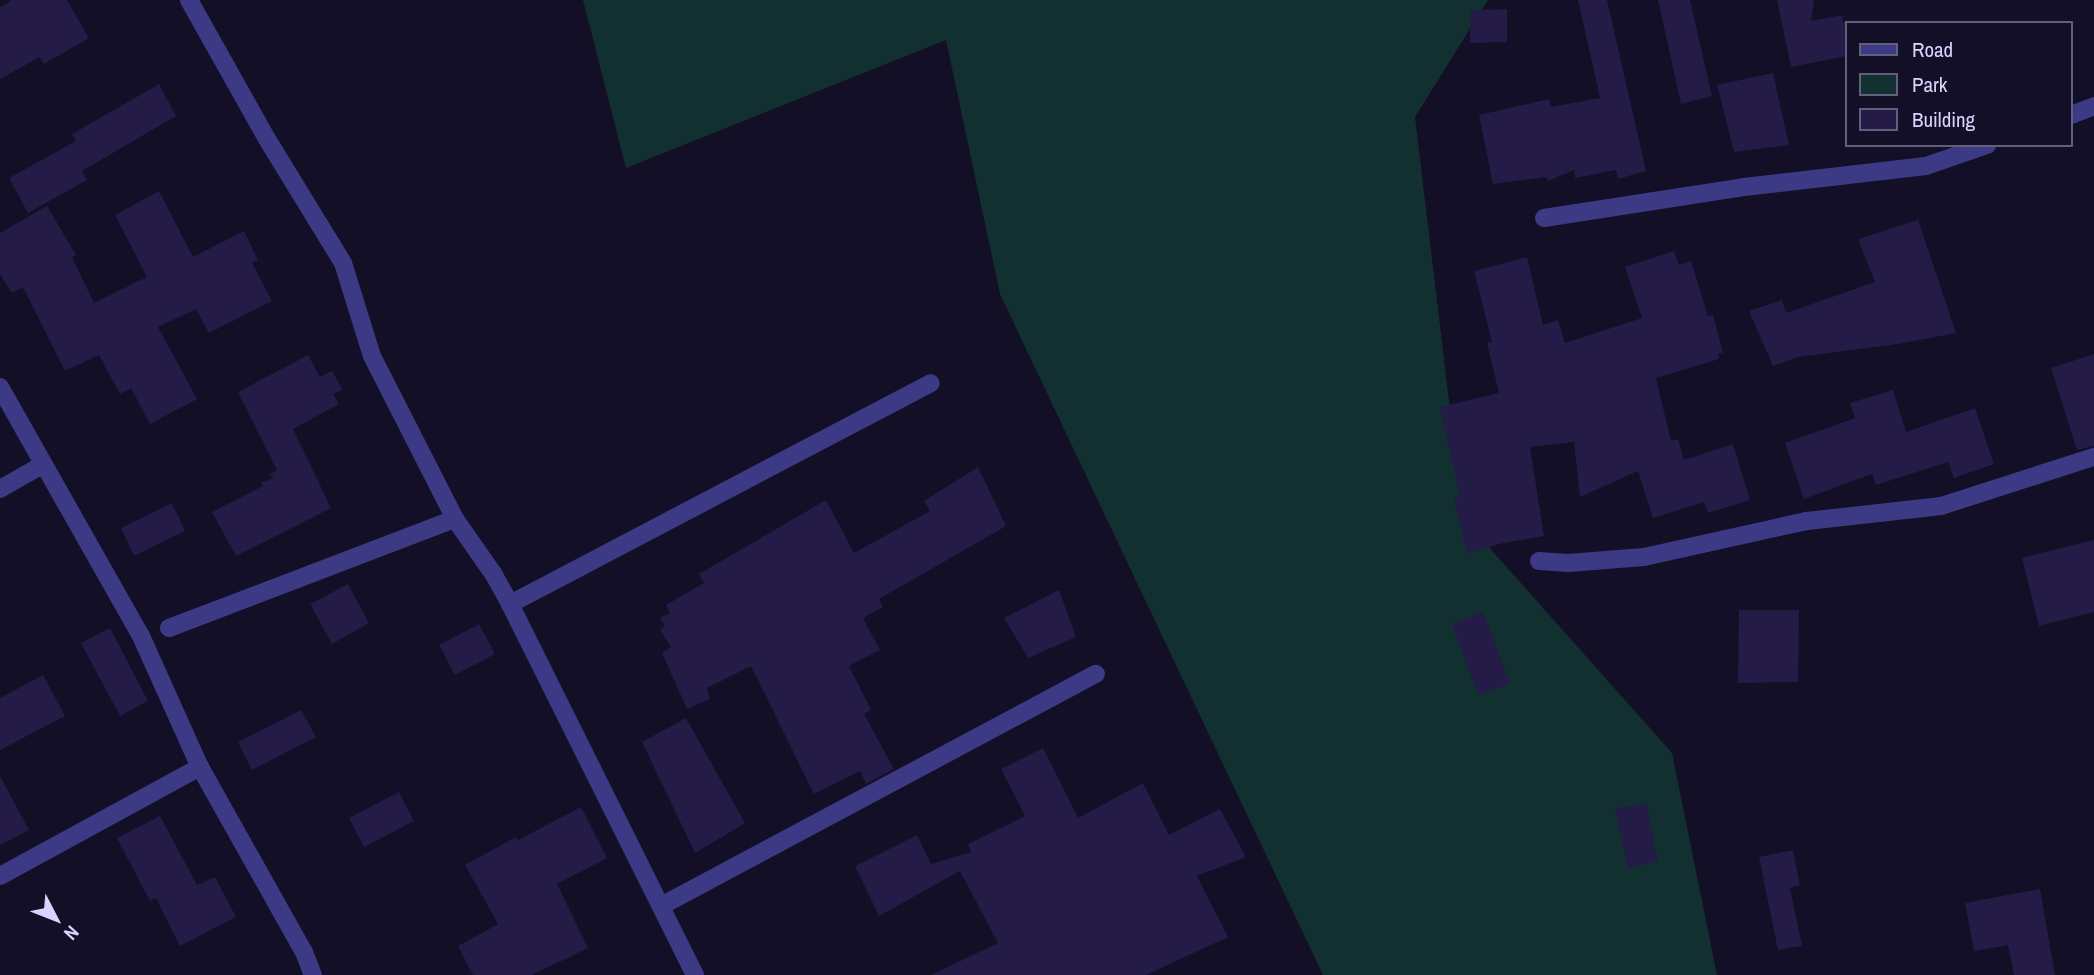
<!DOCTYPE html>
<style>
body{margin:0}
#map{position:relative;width:2094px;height:975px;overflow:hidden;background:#130f26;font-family:"Archivo Narrow",sans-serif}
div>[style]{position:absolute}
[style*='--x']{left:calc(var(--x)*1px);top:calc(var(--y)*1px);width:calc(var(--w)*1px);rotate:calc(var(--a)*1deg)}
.green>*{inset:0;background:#12302f}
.building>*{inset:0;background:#241b47}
.minor>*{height:18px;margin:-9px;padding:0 9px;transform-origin:9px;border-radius:9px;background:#3d3a85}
span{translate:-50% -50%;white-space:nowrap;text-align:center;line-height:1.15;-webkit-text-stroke:6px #130f26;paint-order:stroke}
.legend{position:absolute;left:1845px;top:21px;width:228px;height:126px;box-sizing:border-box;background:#130f26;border:2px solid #625e7d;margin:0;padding:9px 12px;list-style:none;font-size:21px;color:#d9d4ff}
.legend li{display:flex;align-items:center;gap:14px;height:35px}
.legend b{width:35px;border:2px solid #625e7d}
.north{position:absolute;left:21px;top:884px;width:70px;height:70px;-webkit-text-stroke:5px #130f26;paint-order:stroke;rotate:132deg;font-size:19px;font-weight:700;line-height:28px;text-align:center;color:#d9d4ff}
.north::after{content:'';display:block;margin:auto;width:24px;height:32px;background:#d9d4ff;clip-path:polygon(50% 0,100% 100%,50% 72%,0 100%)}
</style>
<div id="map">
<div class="green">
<div style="clip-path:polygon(583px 0,1488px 0,1415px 117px,1463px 518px,1672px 753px,1717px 975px,1323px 975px,1000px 294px,946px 40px,626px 168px)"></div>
</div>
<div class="building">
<div style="clip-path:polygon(12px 0,67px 0,89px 38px,44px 64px,40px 57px,0 79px,0 7px)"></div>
<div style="clip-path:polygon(1578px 0,1607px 0,1646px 171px,1618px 179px,1616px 170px,1575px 178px,1574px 170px,1548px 181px,1546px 177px,1493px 184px,1479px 115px,1549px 99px,1551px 107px,1600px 98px)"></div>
<div style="clip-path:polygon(1658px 0,1690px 0,1712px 96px,1681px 104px)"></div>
<div style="clip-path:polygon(1777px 0,1814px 0,1811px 21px,1842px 15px,1843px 22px,1847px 22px,1847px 56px,1791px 67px)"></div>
<div style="clip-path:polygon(1507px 9px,1507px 42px,1470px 43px,1470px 10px)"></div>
<div style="clip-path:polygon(1773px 73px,1789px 145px,1734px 152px,1717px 85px)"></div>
<div style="clip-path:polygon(159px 84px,176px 116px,82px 171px,87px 180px,28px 213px,9px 178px,76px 141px,72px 134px)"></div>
<div style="clip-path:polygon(159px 191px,193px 257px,244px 231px,258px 260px,252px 263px,272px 301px,209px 333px,196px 309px,158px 327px,197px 399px,150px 424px,131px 388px,120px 394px,99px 355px,65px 371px,23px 287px,12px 293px,0 274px,0 233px,47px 206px,76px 255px,72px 257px,94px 303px,147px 277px,115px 215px)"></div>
<div style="clip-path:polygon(1918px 220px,1956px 333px,1898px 344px,1798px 357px,1773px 366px,1749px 311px,1782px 300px,1786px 313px,1875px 282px,1858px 239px)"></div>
<div style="clip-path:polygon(1674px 251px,1679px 265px,1691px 261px,1708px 316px,1713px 315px,1723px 353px,1718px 354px,1719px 359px,1656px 378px,1671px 441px,1678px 439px,1684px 460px,1733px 444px,1750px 500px,1708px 513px,1704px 502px,1653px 518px,1638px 471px,1580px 497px,1574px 442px,1530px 447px,1544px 536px,1499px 544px,1467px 554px,1454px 498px,1460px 497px,1440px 407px,1499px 393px,1487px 343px,1492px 342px,1474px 271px,1527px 257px,1543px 325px,1558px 320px,1565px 343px,1642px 318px,1625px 267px)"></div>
<div style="clip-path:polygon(2094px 354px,2094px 446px,2077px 450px,2051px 368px)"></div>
<div style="clip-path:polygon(308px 355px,320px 377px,332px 371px,343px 390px,333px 394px,339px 404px,293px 429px,331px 508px,236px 556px,212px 512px,263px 486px,261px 483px,273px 478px,270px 474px,277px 470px,238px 392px)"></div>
<div style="clip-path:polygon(1893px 390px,1906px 432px,1975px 408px,1994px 464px,1954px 478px,1948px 462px,1876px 485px,1872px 474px,1804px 499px,1785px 443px,1855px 418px,1850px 403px)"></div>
<div style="clip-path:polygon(978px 467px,1006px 526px,879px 599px,883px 607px,863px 618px,880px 650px,849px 666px,871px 710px,864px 714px,894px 769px,866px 784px,860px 771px,814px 794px,751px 666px,707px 688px,710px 699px,687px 709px,662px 653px,671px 647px,660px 630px,665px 626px,660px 618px,670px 613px,666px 605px,704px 583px,699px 574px,826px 500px,854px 553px,930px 511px,924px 501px)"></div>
<div style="clip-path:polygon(172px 503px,185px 531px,134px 556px,121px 528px)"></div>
<div style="clip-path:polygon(2094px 540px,2094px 612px,2039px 626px,2022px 558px)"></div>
<div style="clip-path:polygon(348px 584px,369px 623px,332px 644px,310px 604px)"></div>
<div style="clip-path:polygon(1059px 590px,1076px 637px,1028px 658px,1004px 618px)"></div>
<div style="clip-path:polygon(1739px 610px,1799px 610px,1798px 682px,1738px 683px)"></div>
<div style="clip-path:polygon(1483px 612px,1510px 683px,1478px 695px,1452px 624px)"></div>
<div style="clip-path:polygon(479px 624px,495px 654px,455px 675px,439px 645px)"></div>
<div style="clip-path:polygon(110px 628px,148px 701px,120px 716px,81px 643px)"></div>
<div style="clip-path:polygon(43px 675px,65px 716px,0 750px,0 698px)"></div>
<div style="clip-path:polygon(301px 710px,316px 737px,252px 770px,238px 742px)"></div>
<div style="clip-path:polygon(686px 718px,745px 823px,695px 853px,642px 742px)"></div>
<div style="clip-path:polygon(1043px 748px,1078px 818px,1143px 783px,1169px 835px,1220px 809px,1246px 857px,1197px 876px,1228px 937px,1146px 975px,931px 975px,998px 943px,960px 871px,879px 916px,855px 866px,917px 835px,931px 864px,971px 852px,968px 844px,1025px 816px,1001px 769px)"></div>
<div style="clip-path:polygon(0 776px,29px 830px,0 845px)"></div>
<div style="clip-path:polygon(399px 792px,414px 821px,364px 847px,349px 818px)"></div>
<div style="clip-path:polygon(1646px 803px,1658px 861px,1628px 868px,1615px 809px)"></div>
<div style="clip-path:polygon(581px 807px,607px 858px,557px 884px,588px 948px,532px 975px,473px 975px,458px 946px,498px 924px,465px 865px,516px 837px,518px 840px)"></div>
<div style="clip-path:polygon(160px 816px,197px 885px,215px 877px,236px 917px,180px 946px,156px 898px,150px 901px,117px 838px)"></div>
<div style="clip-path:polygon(1793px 850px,1800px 885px,1790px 888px,1802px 946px,1778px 950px,1759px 857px)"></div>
<div style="clip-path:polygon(2040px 889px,2055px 975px,2014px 975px,2008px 945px,1974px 951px,1965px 903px)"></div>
</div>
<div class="minor">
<div style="--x:189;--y:0;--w:159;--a:60.7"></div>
<div style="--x:267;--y:139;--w:145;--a:58.5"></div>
<div style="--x:343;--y:263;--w:97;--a:72.7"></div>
<div style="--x:372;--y:356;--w:183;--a:63"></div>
<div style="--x:455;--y:519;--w:68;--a:55.1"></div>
<div style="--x:494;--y:575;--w:33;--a:61"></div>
<div style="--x:510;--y:604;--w:415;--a:63.5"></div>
<div style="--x:2071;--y:115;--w:25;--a:-21"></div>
<div style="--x:1544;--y:218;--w:202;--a:-8.8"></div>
<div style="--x:1744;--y:187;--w:183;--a:-6.6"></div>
<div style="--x:1926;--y:166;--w:65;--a:-19"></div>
<div style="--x:0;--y:387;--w:286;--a:60.5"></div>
<div style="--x:141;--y:636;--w:144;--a:65.8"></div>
<div style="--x:200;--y:767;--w:212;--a:60.7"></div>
<div style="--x:304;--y:952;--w:25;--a:69"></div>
<div style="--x:0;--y:489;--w:48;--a:-29.7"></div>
<div style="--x:1539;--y:561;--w:29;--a:4"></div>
<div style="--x:1568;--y:563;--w:76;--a:-4.5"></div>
<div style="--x:1644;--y:557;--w:167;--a:-12.5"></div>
<div style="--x:1807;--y:521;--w:135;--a:-6.4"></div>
<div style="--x:1941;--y:506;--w:161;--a:-17.8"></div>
<div style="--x:510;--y:604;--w:475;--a:-27.7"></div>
<div style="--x:169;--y:628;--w:306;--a:-20.9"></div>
<div style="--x:0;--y:876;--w:228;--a:-28.6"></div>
<div style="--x:661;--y:906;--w:493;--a:-28.1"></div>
</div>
<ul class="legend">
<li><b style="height:9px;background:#3d3a85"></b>Road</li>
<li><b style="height:19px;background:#12302f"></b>Park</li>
<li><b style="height:19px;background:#241b47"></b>Building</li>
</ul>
<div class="north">N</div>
</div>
